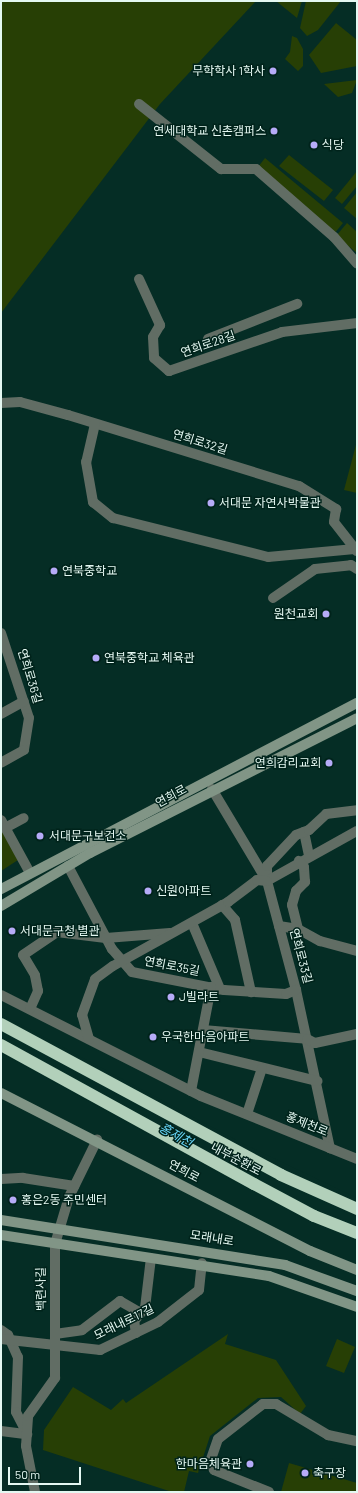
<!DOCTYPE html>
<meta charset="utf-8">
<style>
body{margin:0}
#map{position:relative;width:358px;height:1493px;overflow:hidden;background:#052d25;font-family:Barlow,"Noto Sans KR",sans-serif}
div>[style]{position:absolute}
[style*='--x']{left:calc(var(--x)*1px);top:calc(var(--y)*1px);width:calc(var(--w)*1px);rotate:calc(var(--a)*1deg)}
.green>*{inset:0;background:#273f05}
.pier>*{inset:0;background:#052d25}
.street>*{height:10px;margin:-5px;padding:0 5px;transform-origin:5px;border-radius:5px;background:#616d64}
.secondary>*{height:10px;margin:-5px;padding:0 5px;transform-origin:5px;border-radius:5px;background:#819586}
.highway>*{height:12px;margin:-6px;padding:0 6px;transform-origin:6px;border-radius:6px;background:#b2d0ba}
.dots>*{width:11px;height:11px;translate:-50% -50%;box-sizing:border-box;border:2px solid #00231b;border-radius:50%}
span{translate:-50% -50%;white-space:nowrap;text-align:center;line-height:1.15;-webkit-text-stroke:3px #00231b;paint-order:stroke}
.poi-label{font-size:12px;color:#e4f8f2}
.right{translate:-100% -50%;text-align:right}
.left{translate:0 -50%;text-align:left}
.street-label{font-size:12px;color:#e4f8f2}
.water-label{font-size:13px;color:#67d6f9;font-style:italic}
.frame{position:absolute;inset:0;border:2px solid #e4f8f2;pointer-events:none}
.scale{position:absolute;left:8px;top:1467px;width:73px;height:18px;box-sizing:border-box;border:2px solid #e4f8f2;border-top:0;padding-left:5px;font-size:12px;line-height:14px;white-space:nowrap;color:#e4f8f2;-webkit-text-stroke:3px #00231b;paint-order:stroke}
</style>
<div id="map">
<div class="green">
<div style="clip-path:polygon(1px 1px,256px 1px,160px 104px,1px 313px)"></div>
<div style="clip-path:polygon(276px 1px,302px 1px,297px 18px)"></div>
<div style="clip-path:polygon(306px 1px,341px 1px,318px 30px,307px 36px,300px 28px)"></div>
<div style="clip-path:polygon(336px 23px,357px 40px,357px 66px,321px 73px,309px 55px)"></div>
<div style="clip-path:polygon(292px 36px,297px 38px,303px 49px,303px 66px,298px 71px,285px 59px,290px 52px)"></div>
<div style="clip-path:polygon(357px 80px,352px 93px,338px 97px,324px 84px)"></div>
<div style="clip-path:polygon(289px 155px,333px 190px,324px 201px,279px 166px)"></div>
<div style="clip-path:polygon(265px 158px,343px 223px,334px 234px,258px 167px)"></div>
<div style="clip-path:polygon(357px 171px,357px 186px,342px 204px,335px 198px)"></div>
<div style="clip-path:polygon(357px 192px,357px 219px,344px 208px)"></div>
<div style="clip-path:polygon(347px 223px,357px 232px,357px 253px,336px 236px)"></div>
<div style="clip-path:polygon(357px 441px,357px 493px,344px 490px)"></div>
<div style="clip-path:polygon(1px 829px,18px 860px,1px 871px)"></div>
<div style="clip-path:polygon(228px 1334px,225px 1344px,276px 1360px,306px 1406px,300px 1414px,281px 1397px,258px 1398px,210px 1436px,198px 1473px,189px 1471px,184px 1492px,172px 1492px,43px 1450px,44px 1430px,73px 1387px,111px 1410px,123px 1399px,126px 1403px)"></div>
<div style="clip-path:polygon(337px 1339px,355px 1347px,344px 1373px,326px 1366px)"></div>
<div style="clip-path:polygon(289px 1463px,357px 1483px,357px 1492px,281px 1492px)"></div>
</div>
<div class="pier">
<div style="clip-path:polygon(1px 1014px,240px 1142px,357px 1198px,357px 1237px,235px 1182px,1px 1053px)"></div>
</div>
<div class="street">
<div style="--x:139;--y:104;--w:105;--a:38.4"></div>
<div style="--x:221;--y:169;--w:35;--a:0"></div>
<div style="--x:256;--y:169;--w:103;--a:41.1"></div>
<div style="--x:334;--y:237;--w:35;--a:49"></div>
<div style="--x:139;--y:279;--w:51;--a:65.5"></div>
<div style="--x:160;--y:325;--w:14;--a:120"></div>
<div style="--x:153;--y:337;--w:21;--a:87"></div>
<div style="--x:154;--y:358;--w:20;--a:41"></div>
<div style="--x:169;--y:371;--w:120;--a:-19"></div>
<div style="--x:282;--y:332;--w:76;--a:-6.8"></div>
<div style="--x:208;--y:339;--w:96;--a:-21.5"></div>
<div style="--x:1;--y:403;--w:19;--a:-3"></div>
<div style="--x:20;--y:402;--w:50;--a:15.2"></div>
<div style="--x:68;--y:415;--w:242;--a:17.1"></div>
<div style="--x:299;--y:486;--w:44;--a:31.9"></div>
<div style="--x:336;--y:509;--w:13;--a:99"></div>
<div style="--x:334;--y:522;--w:37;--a:52"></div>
<div style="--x:95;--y:424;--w:39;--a:103"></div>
<div style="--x:86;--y:462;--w:41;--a:80.1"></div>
<div style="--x:93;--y:502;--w:26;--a:39"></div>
<div style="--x:113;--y:518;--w:160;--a:14.1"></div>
<div style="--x:268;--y:557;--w:87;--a:-5.3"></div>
<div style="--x:273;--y:598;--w:51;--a:-34.6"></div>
<div style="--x:315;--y:569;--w:36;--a:-6"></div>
<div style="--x:351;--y:565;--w:7;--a:34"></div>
<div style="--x:1;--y:633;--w:89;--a:71.8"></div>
<div style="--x:29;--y:718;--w:32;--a:99"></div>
<div style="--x:24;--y:750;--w:26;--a:151"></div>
<div style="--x:1;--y:714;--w:26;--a:-29"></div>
<div style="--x:212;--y:789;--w:107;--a:59.1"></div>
<div style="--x:267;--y:881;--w:113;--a:75.1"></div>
<div style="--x:296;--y:990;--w:162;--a:77.9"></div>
<div style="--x:1;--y:820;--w:60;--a:61.3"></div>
<div style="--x:5;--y:828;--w:21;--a:-28"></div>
<div style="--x:304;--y:832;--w:25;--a:78"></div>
<div style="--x:68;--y:866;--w:94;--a:62.1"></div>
<div style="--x:112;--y:949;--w:30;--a:49"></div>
<div style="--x:132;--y:972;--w:94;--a:11.1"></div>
<div style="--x:224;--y:990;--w:62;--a:3.7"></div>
<div style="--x:286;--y:994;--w:11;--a:-22"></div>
<div style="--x:267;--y:879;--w:13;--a:-90"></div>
<div style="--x:267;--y:866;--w:42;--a:-46.9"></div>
<div style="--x:296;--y:835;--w:14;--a:-21"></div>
<div style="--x:309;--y:830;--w:23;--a:-43"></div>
<div style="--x:326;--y:814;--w:31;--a:-7"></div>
<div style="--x:267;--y:881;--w:103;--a:-29.1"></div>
<div style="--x:222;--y:905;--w:20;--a:49"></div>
<div style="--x:235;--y:920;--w:74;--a:77.5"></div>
<div style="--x:192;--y:923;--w:72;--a:67"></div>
<div style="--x:279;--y:926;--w:19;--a:9"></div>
<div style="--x:298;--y:929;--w:25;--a:29"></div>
<div style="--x:320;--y:941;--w:38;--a:15"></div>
<div style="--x:298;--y:929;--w:25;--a:-104"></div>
<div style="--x:292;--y:905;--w:15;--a:-74"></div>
<div style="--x:296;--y:891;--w:13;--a:-45"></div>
<div style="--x:305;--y:882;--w:15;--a:-94"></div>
<div style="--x:304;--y:867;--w:8;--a:-130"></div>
<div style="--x:1;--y:995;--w:224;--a:26.8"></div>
<div style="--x:201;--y:1096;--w:168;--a:22"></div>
<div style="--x:30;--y:1009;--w:20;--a:-66"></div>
<div style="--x:38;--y:991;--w:16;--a:-101"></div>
<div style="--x:35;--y:975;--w:23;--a:-121"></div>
<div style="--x:23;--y:955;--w:41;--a:-34.1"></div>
<div style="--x:57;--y:932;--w:49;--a:7"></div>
<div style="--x:106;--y:938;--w:64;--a:-4.5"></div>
<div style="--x:203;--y:1030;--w:104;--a:4.9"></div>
<div style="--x:307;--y:1039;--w:9;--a:27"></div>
<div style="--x:315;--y:1043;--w:43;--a:-12.1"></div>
<div style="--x:89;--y:1039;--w:25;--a:-106"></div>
<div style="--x:82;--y:1015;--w:38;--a:-70"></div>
<div style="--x:95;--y:979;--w:22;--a:-36"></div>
<div style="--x:113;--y:966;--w:132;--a:-29.1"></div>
<div style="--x:228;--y:902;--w:36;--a:-37"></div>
<div style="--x:257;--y:880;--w:10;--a:6"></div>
<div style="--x:199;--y:1052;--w:122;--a:13.8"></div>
<div style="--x:191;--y:1091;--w:106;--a:-79.1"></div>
<div style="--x:247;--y:1114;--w:48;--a:-71.9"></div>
<div style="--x:1;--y:1179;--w:22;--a:-3"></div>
<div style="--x:23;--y:1178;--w:52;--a:8.9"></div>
<div style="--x:1;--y:1330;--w:9;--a:36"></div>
<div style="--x:8;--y:1335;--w:24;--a:66"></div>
<div style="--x:18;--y:1357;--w:55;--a:92.1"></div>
<div style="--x:16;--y:1412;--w:25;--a:63"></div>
<div style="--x:136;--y:1333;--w:12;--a:-99"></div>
<div style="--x:134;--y:1321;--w:17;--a:-50"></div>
<div style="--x:145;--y:1308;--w:50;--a:-83.2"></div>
<div style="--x:55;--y:1334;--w:27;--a:-8"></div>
<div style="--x:82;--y:1330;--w:48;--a:-37.3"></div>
<div style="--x:120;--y:1301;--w:22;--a:30"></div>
<div style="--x:1;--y:1339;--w:100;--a:6.3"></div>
<div style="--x:100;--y:1350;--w:64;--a:-25.8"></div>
<div style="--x:158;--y:1322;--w:52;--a:-38"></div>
<div style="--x:199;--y:1290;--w:27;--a:-84"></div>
<div style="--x:1;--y:1431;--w:26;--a:7"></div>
<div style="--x:35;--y:1492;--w:47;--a:-101.1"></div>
<div style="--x:26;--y:1446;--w:30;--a:-86"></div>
<div style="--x:28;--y:1416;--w:47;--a:-54.6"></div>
<div style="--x:55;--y:1378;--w:134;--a:-90"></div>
<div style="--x:55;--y:1244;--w:49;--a:-73.4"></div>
<div style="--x:69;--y:1197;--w:64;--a:-63.8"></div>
<div style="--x:269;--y:1492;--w:59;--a:-158.2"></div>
<div style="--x:214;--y:1470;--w:9;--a:-117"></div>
<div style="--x:210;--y:1462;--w:24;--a:-71"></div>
<div style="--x:218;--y:1439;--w:57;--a:-37.9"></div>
<div style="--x:263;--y:1404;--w:13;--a:0"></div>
<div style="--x:276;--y:1404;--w:61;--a:30.8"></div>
<div style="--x:328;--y:1435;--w:30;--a:12"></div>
</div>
<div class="secondary">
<div style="--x:1;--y:889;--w:402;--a:-27.6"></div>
<div style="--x:1;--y:906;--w:104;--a:-30.8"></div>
<div style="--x:90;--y:853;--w:299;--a:-26.8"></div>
<div style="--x:1;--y:1093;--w:347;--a:27.1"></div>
<div style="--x:310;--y:1251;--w:51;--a:22"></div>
<div style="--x:1;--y:1220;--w:288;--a:9"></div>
<div style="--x:285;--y:1265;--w:77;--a:19.9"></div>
<div style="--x:1;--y:1235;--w:271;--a:8.7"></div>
<div style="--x:269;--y:1276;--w:93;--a:19.4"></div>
</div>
<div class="highway">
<div style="--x:1;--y:1024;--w:318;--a:28.3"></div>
<div style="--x:281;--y:1175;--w:83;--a:24.1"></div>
<div style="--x:1;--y:1045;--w:289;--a:28.8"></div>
<div style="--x:254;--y:1184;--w:68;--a:28.1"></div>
<div style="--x:314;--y:1216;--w:46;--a:21.6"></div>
</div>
<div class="dots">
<div style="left:273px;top:71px;background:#b6abf8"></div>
<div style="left:274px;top:131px;background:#b6abf8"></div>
<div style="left:314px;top:145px;background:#b6abf8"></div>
<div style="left:211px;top:503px;background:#b6abf8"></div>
<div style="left:54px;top:571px;background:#b6abf8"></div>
<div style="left:326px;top:614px;background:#b6abf8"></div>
<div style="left:96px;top:658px;background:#b6abf8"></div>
<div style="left:329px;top:763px;background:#b6abf8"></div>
<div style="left:40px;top:836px;background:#b6abf8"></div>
<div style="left:148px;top:891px;background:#b6abf8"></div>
<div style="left:12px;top:931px;background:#b6abf8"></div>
<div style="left:171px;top:997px;background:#b6abf8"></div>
<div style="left:153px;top:1037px;background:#b6abf8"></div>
<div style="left:13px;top:1200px;background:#b6abf8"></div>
<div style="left:250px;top:1464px;background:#b6abf8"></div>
<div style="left:305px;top:1473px;background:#b6abf8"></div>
</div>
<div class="poi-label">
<span class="right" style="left:265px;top:71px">무학학사 1학사</span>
<span class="right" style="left:266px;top:131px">연세대학교 신촌캠퍼스</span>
<span class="left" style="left:322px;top:145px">식당</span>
<span class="left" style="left:219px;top:503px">서대문 자연사박물관</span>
<span class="left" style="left:62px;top:571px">연북중학교</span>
<span class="right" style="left:318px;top:614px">원천교회</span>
<span class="left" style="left:104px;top:658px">연북중학교 체육관</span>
<span class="right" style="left:321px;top:763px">연희감리교회</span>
<span class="left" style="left:49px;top:836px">서대문구보건소</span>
<span class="left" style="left:156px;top:891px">신원아파트</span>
<span class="left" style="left:20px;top:931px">서대문구청 별관</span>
<span class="left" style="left:179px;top:997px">J빌라트</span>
<span class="left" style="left:161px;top:1037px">우국한마음아파트</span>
<span class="left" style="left:21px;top:1200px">홍은2동 주민센터</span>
<span class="right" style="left:242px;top:1464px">한마음체육관</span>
<span class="left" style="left:313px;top:1473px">축구장</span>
</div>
<div class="street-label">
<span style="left:208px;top:344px;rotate:-19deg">연희로28길</span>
<span style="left:200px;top:442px;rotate:17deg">연희로32길</span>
<span style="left:30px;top:676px;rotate:73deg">연희로36길</span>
<span style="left:171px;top:796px;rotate:-28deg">연희로</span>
<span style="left:301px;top:956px;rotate:75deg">연희로33길</span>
<span style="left:172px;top:966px;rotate:11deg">연희로35길</span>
<span style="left:307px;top:1124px;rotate:22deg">홍제천로</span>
<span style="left:236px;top:1159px;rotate:28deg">내부순환로</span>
<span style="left:184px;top:1171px;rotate:28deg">연희로</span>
<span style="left:212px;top:1238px;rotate:9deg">모래내로</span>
<span style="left:41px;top:1289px;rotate:-91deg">백련사길</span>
<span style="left:124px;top:1322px;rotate:-26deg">모래내로17길</span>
</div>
<div class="water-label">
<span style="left:176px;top:1135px;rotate:29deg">홍제천</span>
</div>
<div class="frame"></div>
<div class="scale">50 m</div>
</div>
